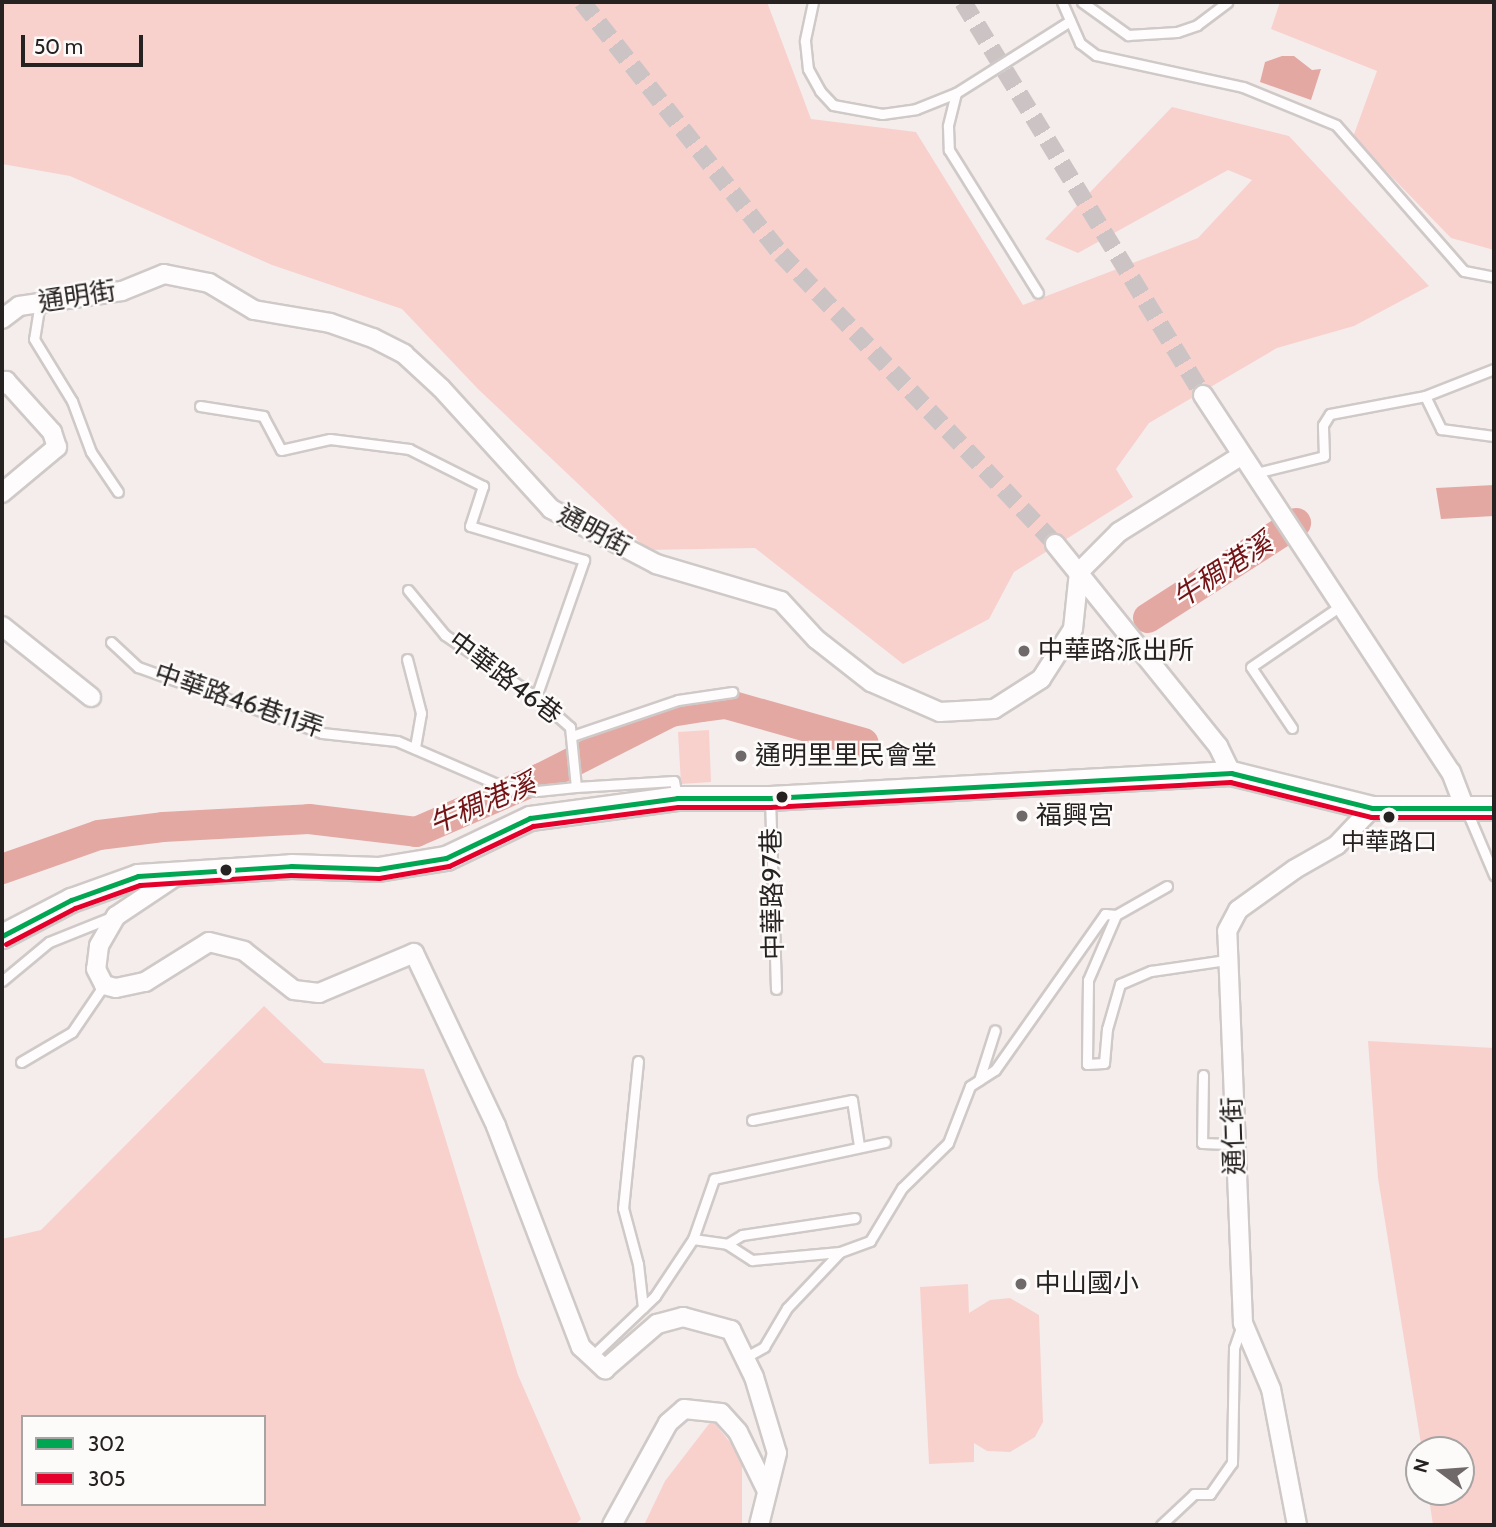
<!DOCTYPE html>
<meta charset="utf-8">
<style>
body{margin:0}
#map{position:relative;width:1496px;height:1527px;overflow:hidden;background:#f5edec;font-family:Cabin,"Noto Sans TC",sans-serif}
div>[style]{position:absolute}
[style*='--x']{left:calc(var(--x)*1px);top:calc(var(--y)*1px);width:calc(var(--w)*1px);rotate:calc(var(--a)*1deg)}
.green>*{inset:0;background:#f8d1cd}
.water>*{inset:0;background:#e4a8a3}
.river>*{height:30px;margin:-15px;padding:0 15px;transform-origin:15px;border-radius:15px;background:#e4a8a3}
.minor-tunnel>*{height:18px;margin-top:-9px;transform-origin:0;background:repeating-linear-gradient(90deg,#ccc4c4 0 18px,transparent 0 27px)}
.roads{filter:drop-shadow(2px 0 #cfc9c8) drop-shadow(-2px 0 #cfc9c8) drop-shadow(0 2px #cfc9c8) drop-shadow(0 -2px #cfc9c8)}
.service>*{height:9px;margin:-4.5px;padding:0 4.5px;transform-origin:4.5px;border-radius:4.5px;background:#fefcfc}
.minor>*{height:18px;margin:-9px;padding:0 9px;transform-origin:9px;border-radius:9px;background:#fefcfc}
.tertiary>*{height:23px;margin:-11.5px;padding:0 11.5px;transform-origin:11.5px;border-radius:11.5px;background:#fefcfc}
.bus-1>*{height:5px;margin:-2.5px;padding:0 2.5px;transform-origin:2.5px;border-radius:2.5px;background:#00a651}
.bus-2>*{height:5px;margin:-2.5px;padding:0 2.5px;transform-origin:2.5px;border-radius:2.5px;background:#e4002b}
.dots>*{width:19px;height:19px;translate:-50% -50%;box-sizing:border-box;border:4px solid #fdfafa;border-radius:50%}
span{translate:-50% -50%;white-space:nowrap;text-align:center;line-height:1.15;-webkit-text-stroke:5px #fdfafa;paint-order:stroke}
.bus-label{font-size:24px;color:#272222}
.street-label{font-size:26px;color:#272222}
.poi-label{font-size:26px;color:#272222}
.left{translate:0 -50%;text-align:left}
.water-label{font-size:28px;color:#731316;font-style:italic}
.frame{position:absolute;inset:0;border:4px solid #272222;pointer-events:none}
.legend{position:absolute;left:21px;top:1415px;width:245px;height:91px;box-sizing:border-box;background:#fdfafa;border:2px solid #a7a4a4;margin:0;padding:9px 12px;list-style:none;font-size:21px;color:#272222}
.legend li{display:flex;align-items:center;gap:14px;height:35px}
.legend b{width:35px;border:2px solid #a7a4a4}
.north{position:absolute;left:1405px;top:1436px;width:70px;height:70px;box-sizing:border-box;background:#fdfafa;border:2px solid #a7a4a4;border-radius:50%;rotate:286deg;font-size:19px;font-weight:700;line-height:28px;text-align:center;color:#272222}
.north::after{content:'';display:block;margin:auto;width:24px;height:32px;background:#6f6969;clip-path:polygon(50% 0,100% 100%,50% 72%,0 100%)}
.scale{position:absolute;left:21px;top:35px;width:122px;height:32px;box-sizing:border-box;border:4px solid #272222;border-top:0;padding-left:9px;font-size:21px;line-height:24px;white-space:nowrap;color:#272222;-webkit-text-stroke:5px #fdfafa;paint-order:stroke}
</style>
<div id="map">
<div class="green">
<div style="clip-path:polygon(2px 2px,767px 2px,811px 119px,916px 132px,1023px 305px,1198px 238px,1252px 180px,1228px 170px,1078px 253px,1045px 239px,1172px 107px,1289px 136px,1429px 286px,1354px 326px,1277px 348px,1149px 423px,1116px 469px,1133px 497px,1014px 572px,989px 619px,903px 664px,755px 548px,648px 550px,478px 389px,402px 309px,272px 265px,70px 176px,2px 164px)"></div>
<div style="clip-path:polygon(1280px 2px,1494px 2px,1494px 250px,1451px 238px,1353px 137px,1377px 71px,1271px 29px)"></div>
<div style="clip-path:polygon(709px 730px,711px 782px,681px 784px,678px 732px)"></div>
<div style="clip-path:polygon(evenodd,264px 1006px,324px 1063px,424px 1069px,518px 1375px,581px 1519px,575px 1525px,2px 1525px,2px 1239px,41px 1230px,264px 1006px,23px 1417px,264px 1417px,264px 1504px,23px 1504px,23px 1417px)"></div>
<div style="clip-path:polygon(1368px 1041px,1494px 1048px,1494px 1525px,1433px 1525px,1428px 1492px,1461px 1492px,1461px 1450px,1422px 1450px,1378px 1178px)"></div>
<div style="clip-path:polygon(968px 1284px,969px 1313px,990px 1300px,1010px 1298px,1039px 1315px,1043px 1422px,1035px 1437px,1010px 1452px,987px 1451px,974px 1443px,974px 1462px,929px 1464px,920px 1287px)"></div>
<div style="clip-path:polygon(712px 1420px,742px 1457px,742px 1525px,644px 1525px,665px 1481px)"></div>
</div>
<div class="water">
<div style="clip-path:polygon(1282px 56px,1294px 56px,1312px 70px,1321px 69px,1311px 100px,1260px 82px,1265px 62px)"></div>
<div style="clip-path:polygon(1494px 485px,1494px 516px,1441px 519px,1436px 488px)"></div>
</div>
<div class="river">
<div style="--x:1148;--y:618;--w:176;--a:-32.7"></div>
<div style="--x:2;--y:869;--w:103;--a:-19.3"></div>
<div style="--x:99;--y:835;--w:64;--a:-7.1"></div>
<div style="--x:163;--y:827;--w:146;--a:-3.1"></div>
<div style="--x:309;--y:819;--w:108;--a:6.9"></div>
<div style="--x:416;--y:832;--w:136;--a:-23.4"></div>
<div style="--x:541;--y:778;--w:146;--a:-26.9"></div>
<div style="--x:671;--y:712;--w:30;--a:-9"></div>
<div style="--x:701;--y:707;--w:25;--a:-7"></div>
<div style="--x:726;--y:704;--w:143;--a:15.8"></div>
</div>
<div class="minor-tunnel">
<div style="--x:582;--y:2;--w:321;--a:51.7"></div>
<div style="--x:781;--y:254;--w:399;--a:46.6"></div>
<div style="--x:963;--y:2;--w:460;--a:58.6"></div>
</div>
<div class="roads">
<div class="service">
<div style="--x:813;--y:2;--w:40;--a:102"></div>
<div style="--x:805;--y:41;--w:28;--a:84"></div>
<div style="--x:808;--y:69;--w:25;--a:61"></div>
<div style="--x:820;--y:91;--w:19;--a:47"></div>
<div style="--x:833;--y:105;--w:50;--a:10.4"></div>
<div style="--x:882;--y:114;--w:34;--a:-8"></div>
<div style="--x:916;--y:109;--w:43;--a:-21.8"></div>
<div style="--x:956;--y:93;--w:135;--a:-32.3"></div>
<div style="--x:1062;--y:2;--w:45;--a:66.3"></div>
<div style="--x:1080;--y:43;--w:20;--a:37"></div>
<div style="--x:1096;--y:55;--w:150;--a:12.3"></div>
<div style="--x:1243;--y:87;--w:100;--a:22.2"></div>
<div style="--x:1336;--y:125;--w:194;--a:48.8"></div>
<div style="--x:1464;--y:271;--w:31;--a:11"></div>
<div style="--x:1082;--y:2;--w:57;--a:35.7"></div>
<div style="--x:1128;--y:35;--w:49;--a:-3.5"></div>
<div style="--x:1177;--y:32;--w:21;--a:-19"></div>
<div style="--x:1197;--y:25;--w:38;--a:-37"></div>
<div style="--x:956;--y:93;--w:34;--a:104"></div>
<div style="--x:948;--y:126;--w:24;--a:88"></div>
<div style="--x:949;--y:150;--w:168;--a:58.1"></div>
<div style="--x:40;--y:302;--w:37;--a:99"></div>
<div style="--x:34;--y:339;--w:73;--a:58.5"></div>
<div style="--x:72;--y:401;--w:54;--a:69.6"></div>
<div style="--x:91;--y:452;--w:48;--a:56"></div>
<div style="--x:1425;--y:396;--w:37;--a:64"></div>
<div style="--x:1441;--y:429;--w:53;--a:7.5"></div>
<div style="--x:200;--y:406;--w:64;--a:9"></div>
<div style="--x:263;--y:416;--w:38;--a:62"></div>
<div style="--x:281;--y:450;--w:50;--a:-12.7"></div>
<div style="--x:330;--y:439;--w:80;--a:7.2"></div>
<div style="--x:409;--y:449;--w:83;--a:26.6"></div>
<div style="--x:483;--y:486;--w:42;--a:108"></div>
<div style="--x:470;--y:526;--w:119;--a:16.6"></div>
<div style="--x:584;--y:560;--w:145;--a:109.3"></div>
<div style="--x:1256;--y:473;--w:70;--a:-14"></div>
<div style="--x:1324;--y:456;--w:31;--a:-92"></div>
<div style="--x:1323;--y:425;--w:13;--a:-58"></div>
<div style="--x:1330;--y:414;--w:97;--a:-10.7"></div>
<div style="--x:1425;--y:396;--w:74;--a:-21.4"></div>
<div style="--x:408;--y:590;--w:58;--a:50.6"></div>
<div style="--x:445;--y:635;--w:110;--a:34.3"></div>
<div style="--x:536;--y:697;--w:45;--a:41.4"></div>
<div style="--x:570;--y:727;--w:60;--a:84.3"></div>
<div style="--x:576;--y:787;--w:98;--a:-3.5"></div>
<div style="--x:674;--y:781;--w:15;--a:79"></div>
<div style="--x:111;--y:642;--w:37;--a:43"></div>
<div style="--x:138;--y:667;--w:195;--a:19.7"></div>
<div style="--x:322;--y:733;--w:75;--a:6.1"></div>
<div style="--x:397;--y:741;--w:111;--a:23.3"></div>
<div style="--x:499;--y:785;--w:38;--a:9"></div>
<div style="--x:537;--y:791;--w:39;--a:-6"></div>
<div style="--x:407;--y:659;--w:56;--a:75.5"></div>
<div style="--x:421;--y:713;--w:36;--a:100"></div>
<div style="--x:1292;--y:728;--w:73;--a:-123.9"></div>
<div style="--x:1251;--y:667;--w:110;--a:-34.3"></div>
<div style="--x:572;--y:736;--w:112;--a:-18.8"></div>
<div style="--x:678;--y:700;--w:55;--a:-8.4"></div>
<div style="--x:770;--y:798;--w:191;--a:88.2"></div>
<div style="--x:1466;--y:809;--w:72;--a:67"></div>
<div style="--x:1167;--y:886;--w:59;--a:150.4"></div>
<div style="--x:1116;--y:915;--w:71;--a:113.3"></div>
<div style="--x:1088;--y:980;--w:84;--a:90.7"></div>
<div style="--x:1087;--y:1064;--w:17;--a:-3"></div>
<div style="--x:1104;--y:1063;--w:34;--a:-85"></div>
<div style="--x:1107;--y:1029;--w:47;--a:-73.9"></div>
<div style="--x:1120;--y:984;--w:34;--a:-23"></div>
<div style="--x:1151;--y:971;--w:76;--a:-8.3"></div>
<div style="--x:2;--y:981;--w:61;--a:-39.7"></div>
<div style="--x:49;--y:942;--w:70;--a:-21.8"></div>
<div style="--x:638;--y:1061;--w:148;--a:95.8"></div>
<div style="--x:623;--y:1208;--w:58;--a:75"></div>
<div style="--x:638;--y:1264;--w:44;--a:83.5"></div>
<div style="--x:21;--y:1062;--w:59;--a:-30.5"></div>
<div style="--x:72;--y:1032;--w:57;--a:-55.8"></div>
<div style="--x:1203;--y:1075;--w:68;--a:90.8"></div>
<div style="--x:1202;--y:1143;--w:33;--a:2"></div>
<div style="--x:979;--y:1080;--w:52;--a:-72.3"></div>
<div style="--x:752;--y:1120;--w:102;--a:-11.3"></div>
<div style="--x:852;--y:1100;--w:47;--a:81.3"></div>
<div style="--x:693;--y:1239;--w:34;--a:8"></div>
<div style="--x:727;--y:1244;--w:17;--a:-31"></div>
<div style="--x:742;--y:1235;--w:114;--a:-8.6"></div>
<div style="--x:727;--y:1244;--w:30;--a:33"></div>
<div style="--x:752;--y:1260;--w:88;--a:-5.2"></div>
<div style="--x:746;--y:1357;--w:21;--a:-29"></div>
<div style="--x:764;--y:1347;--w:45;--a:-59.5"></div>
<div style="--x:787;--y:1308;--w:77;--a:-46.6"></div>
<div style="--x:840;--y:1252;--w:32;--a:-20"></div>
<div style="--x:870;--y:1241;--w:62;--a:-58.9"></div>
<div style="--x:902;--y:1188;--w:64;--a:-44.4"></div>
<div style="--x:948;--y:1143;--w:61;--a:-68.9"></div>
<div style="--x:970;--y:1086;--w:30;--a:-33"></div>
<div style="--x:995;--y:1070;--w:191;--a:-54.8"></div>
<div style="--x:1105;--y:914;--w:11;--a:5"></div>
<div style="--x:590;--y:1358;--w:90;--a:-43.6"></div>
<div style="--x:655;--y:1296;--w:69;--a:-56.3"></div>
<div style="--x:693;--y:1239;--w:64;--a:-70.7"></div>
<div style="--x:714;--y:1179;--w:175;--a:-12.2"></div>
<div style="--x:1161;--y:1525;--w:45;--a:-43.2"></div>
<div style="--x:1194;--y:1494;--w:16;--a:0"></div>
<div style="--x:1210;--y:1494;--w:38;--a:-55"></div>
<div style="--x:1232;--y:1463;--w:115;--a:-89"></div>
<div style="--x:1234;--y:1348;--w:24;--a:-71"></div>
</div>
<div class="minor">
<div style="--x:2;--y:319;--w:21;--a:-37"></div>
<div style="--x:19;--y:306;--w:104;--a:-8.3"></div>
<div style="--x:122;--y:291;--w:45;--a:-22"></div>
<div style="--x:164;--y:274;--w:46;--a:11.3"></div>
<div style="--x:209;--y:283;--w:52;--a:31"></div>
<div style="--x:254;--y:310;--w:77;--a:9.7"></div>
<div style="--x:330;--y:323;--w:46;--a:19.2"></div>
<div style="--x:373;--y:338;--w:35;--a:27"></div>
<div style="--x:404;--y:354;--w:50;--a:42.6"></div>
<div style="--x:441;--y:388;--w:164;--a:47.7"></div>
<div style="--x:551;--y:509;--w:119;--a:27.6"></div>
<div style="--x:656;--y:564;--w:130;--a:16.5"></div>
<div style="--x:781;--y:601;--w:52;--a:47.4"></div>
<div style="--x:816;--y:639;--w:70;--a:38"></div>
<div style="--x:871;--y:682;--w:75;--a:23.5"></div>
<div style="--x:940;--y:712;--w:54;--a:-3.2"></div>
<div style="--x:994;--y:709;--w:56;--a:-32.6"></div>
<div style="--x:1041;--y:679;--w:59;--a:-57.4"></div>
<div style="--x:1073;--y:629;--w:57;--a:-84"></div>
<div style="--x:2;--y:385;--w:6;--a:-45"></div>
<div style="--x:6;--y:381;--w:69;--a:48"></div>
<div style="--x:52;--y:432;--w:16;--a:72"></div>
<div style="--x:57;--y:447;--w:72;--a:140.1"></div>
<div style="--x:1203;--y:395;--w:451;--a:56.7"></div>
<div style="--x:1451;--y:772;--w:39;--a:69"></div>
<div style="--x:1055;--y:544;--w:260;--a:51.1"></div>
<div style="--x:1218;--y:746;--w:30;--a:64"></div>
<div style="--x:1079;--y:572;--w:57;--a:-45"></div>
<div style="--x:1119;--y:532;--w:145;--a:-32"></div>
<div style="--x:2;--y:626;--w:114;--a:38.6"></div>
<div style="--x:179;--y:874;--w:76;--a:146.3"></div>
<div style="--x:116;--y:916;--w:34;--a:120"></div>
<div style="--x:99;--y:946;--w:23;--a:97"></div>
<div style="--x:96;--y:969;--w:18;--a:63"></div>
<div style="--x:104;--y:985;--w:12;--a:14"></div>
<div style="--x:116;--y:988;--w:30;--a:-12"></div>
<div style="--x:145;--y:982;--w:75;--a:-32"></div>
<div style="--x:209;--y:942;--w:36;--a:14"></div>
<div style="--x:244;--y:951;--w:63;--a:38"></div>
<div style="--x:294;--y:990;--w:25;--a:7"></div>
<div style="--x:319;--y:993;--w:103;--a:-22.8"></div>
<div style="--x:414;--y:953;--w:191;--a:64.6"></div>
<div style="--x:496;--y:1126;--w:237;--a:69"></div>
<div style="--x:581;--y:1347;--w:33;--a:43"></div>
<div style="--x:605;--y:1369;--w:69;--a:-40.9"></div>
<div style="--x:657;--y:1324;--w:27;--a:-15"></div>
<div style="--x:683;--y:1317;--w:50;--a:15.2"></div>
<div style="--x:731;--y:1330;--w:52;--a:63.9"></div>
<div style="--x:754;--y:1377;--w:79;--a:73.2"></div>
<div style="--x:777;--y:1453;--w:74;--a:104"></div>
<div style="--x:612;--y:1525;--w:116;--a:-61.2"></div>
<div style="--x:668;--y:1423;--w:21;--a:-41"></div>
<div style="--x:684;--y:1409;--w:37;--a:6"></div>
<div style="--x:721;--y:1413;--w:25;--a:48"></div>
<div style="--x:738;--y:1432;--w:66;--a:63.8"></div>
<div style="--x:1297;--y:1525;--w:138;--a:-100.8"></div>
<div style="--x:1271;--y:1389;--w:72;--a:-113"></div>
<div style="--x:1243;--y:1323;--w:392;--a:-92.3"></div>
<div style="--x:1227;--y:931;--w:24;--a:-62"></div>
<div style="--x:1238;--y:910;--w:70;--a:-35.7"></div>
<div style="--x:1295;--y:869;--w:48;--a:-29.7"></div>
<div style="--x:1337;--y:845;--w:51;--a:-46.6"></div>
</div>
<div class="tertiary">
<div style="--x:2;--y:936;--w:78;--a:-27.6"></div>
<div style="--x:71;--y:900;--w:71;--a:-19.7"></div>
<div style="--x:138;--y:876;--w:153;--a:-3.7"></div>
<div style="--x:291;--y:866;--w:87;--a:2"></div>
<div style="--x:378;--y:869;--w:69;--a:-9.2"></div>
<div style="--x:446;--y:858;--w:93;--a:-25.5"></div>
<div style="--x:530;--y:818;--w:148;--a:-7.7"></div>
<div style="--x:677;--y:798;--w:93;--a:0"></div>
<div style="--x:770;--y:798;--w:462;--a:-3.1"></div>
<div style="--x:1231;--y:773;--w:145;--a:13.9"></div>
<div style="--x:1372;--y:808;--w:122;--a:0"></div>
</div>
</div>
<div class="bus-1">
<div style="--x:2;--y:936;--w:78;--a:-27.6"></div>
<div style="--x:71;--y:900;--w:71;--a:-19.7"></div>
<div style="--x:138;--y:876;--w:153;--a:-3.7"></div>
<div style="--x:291;--y:866;--w:87;--a:2"></div>
<div style="--x:378;--y:869;--w:69;--a:-9.2"></div>
<div style="--x:446;--y:858;--w:93;--a:-25.5"></div>
<div style="--x:530;--y:818;--w:148;--a:-7.7"></div>
<div style="--x:677;--y:798;--w:93;--a:0"></div>
<div style="--x:770;--y:798;--w:462;--a:-3.1"></div>
<div style="--x:1231;--y:773;--w:145;--a:13.9"></div>
<div style="--x:1372;--y:808;--w:122;--a:0"></div>
</div>
<div class="bus-2">
<div style="--x:6;--y:944;--w:78;--a:-27.6"></div>
<div style="--x:75;--y:908;--w:69;--a:-19.5"></div>
<div style="--x:140;--y:885;--w:151;--a:-3.8"></div>
<div style="--x:291;--y:875;--w:88;--a:2"></div>
<div style="--x:379;--y:878;--w:71;--a:-9.7"></div>
<div style="--x:449;--y:866;--w:93;--a:-25.5"></div>
<div style="--x:533;--y:826;--w:146;--a:-7.5"></div>
<div style="--x:678;--y:807;--w:92;--a:0"></div>
<div style="--x:770;--y:807;--w:461;--a:-3.1"></div>
<div style="--x:1230;--y:782;--w:145;--a:13.9"></div>
<div style="--x:1371;--y:817;--w:123;--a:0"></div>
</div>
<div class="dots">
<div style="left:1024px;top:651px;background:#6f6969"></div>
<div style="left:741px;top:756px;background:#6f6969"></div>
<div style="left:782px;top:797px;background:#272222"></div>
<div style="left:1022px;top:816px;background:#6f6969"></div>
<div style="left:1389px;top:817px;background:#272222"></div>
<div style="left:226px;top:870px;background:#272222"></div>
<div style="left:1021px;top:1284px;background:#6f6969"></div>
</div>
<div class="bus-label">
<span style="left:1389px;top:842px">中華路口</span>
</div>
<div class="street-label">
<span style="left:77px;top:297px;rotate:-9deg">通明街</span>
<span style="left:594px;top:531px;rotate:28deg">通明街</span>
<span style="left:505px;top:678px;rotate:37deg">中華路46巷</span>
<span style="left:239px;top:701px;rotate:19deg">中華路46巷11弄</span>
<span style="left:773px;top:894px;rotate:-91deg">中華路97巷</span>
<span style="left:1234px;top:1136px;rotate:-92deg">通仁街</span>
</div>
<div class="poi-label">
<span class="left" style="left:1038px;top:651px">中華路派出所</span>
<span class="left" style="left:755px;top:756px">通明里里民會堂</span>
<span class="left" style="left:1036px;top:816px">福興宮</span>
<span class="left" style="left:1035px;top:1284px">中山國小</span>
</div>
<div class="water-label">
<span style="left:1222px;top:570px;rotate:-33deg">牛稠港溪</span>
<span style="left:482px;top:803px;rotate:-23deg">牛稠港溪</span>
</div>
<div class="frame"></div>
<ul class="legend">
<li><b style="height:9px;background:#00a651"></b>302</li>
<li><b style="height:9px;background:#e4002b"></b>305</li>
</ul>
<div class="north">N</div>
<div class="scale">50 m</div>
</div>
